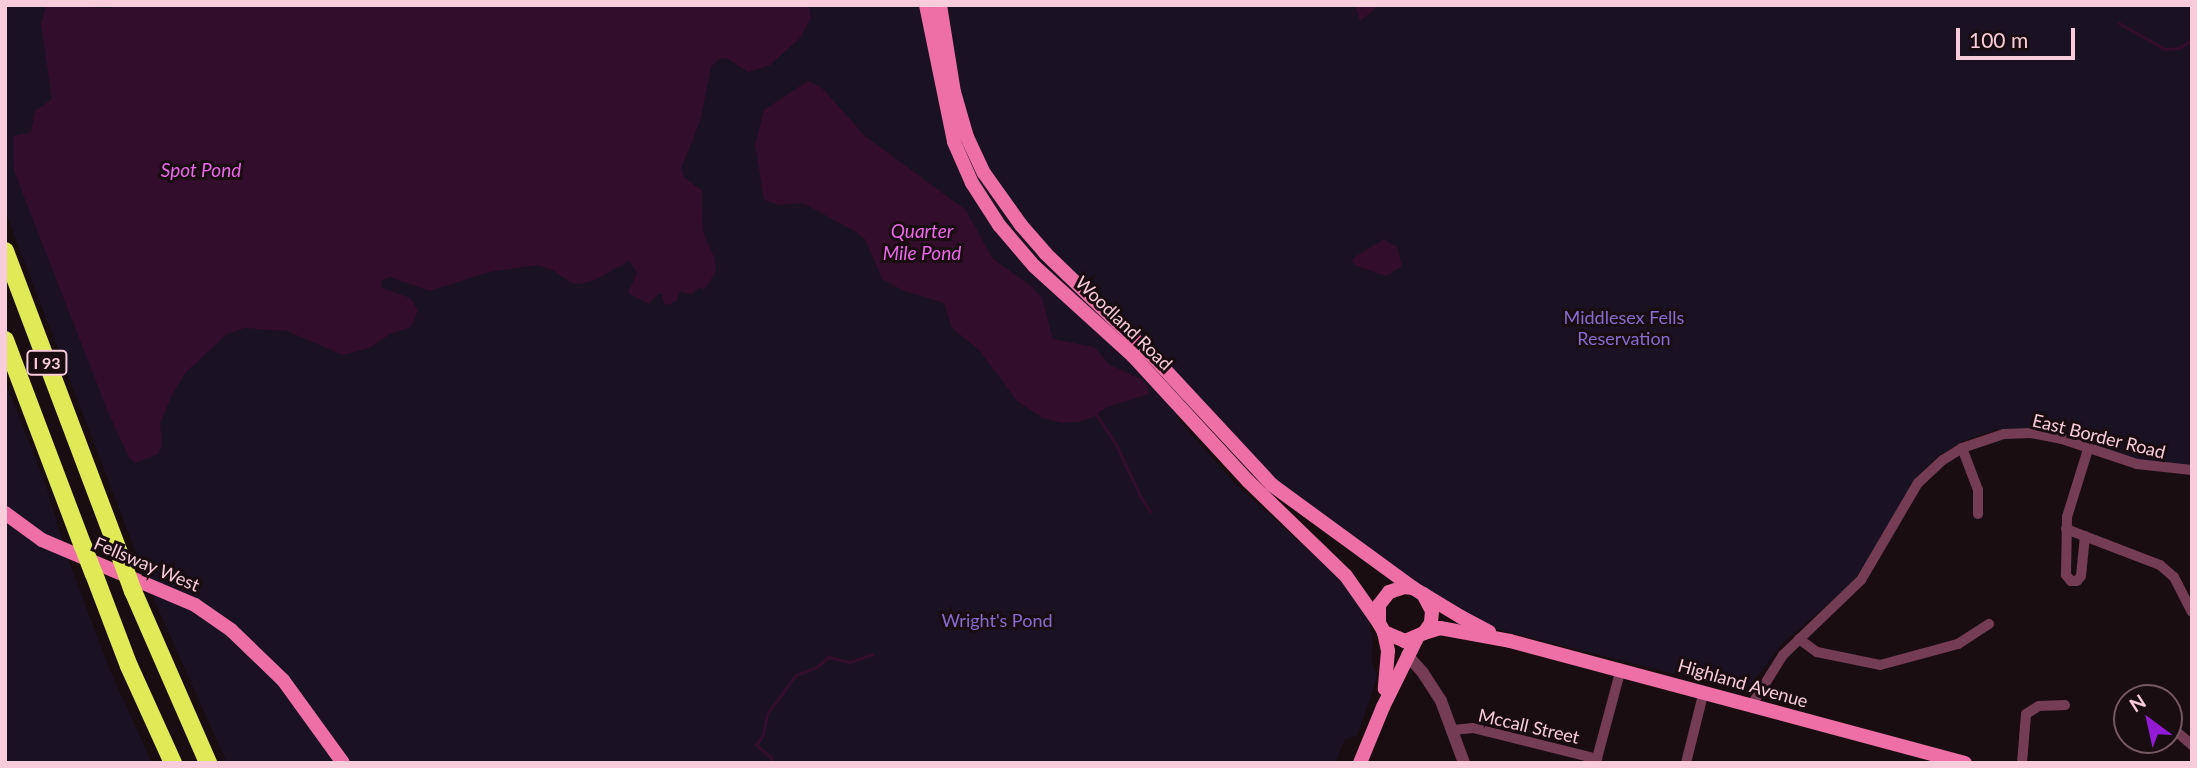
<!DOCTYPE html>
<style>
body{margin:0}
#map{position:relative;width:2197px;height:768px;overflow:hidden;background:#1a0d11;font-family:Lato,sans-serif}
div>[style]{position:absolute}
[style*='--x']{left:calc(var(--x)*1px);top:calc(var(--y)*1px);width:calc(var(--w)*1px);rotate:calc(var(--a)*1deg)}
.green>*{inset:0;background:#1a1123}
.water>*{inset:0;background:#330d2c}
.stream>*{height:2.5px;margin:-1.25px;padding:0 1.25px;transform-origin:1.25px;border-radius:1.25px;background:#330d2c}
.minor>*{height:10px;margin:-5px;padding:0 5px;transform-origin:5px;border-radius:5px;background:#743d54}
.tertiary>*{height:12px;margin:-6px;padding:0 6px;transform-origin:6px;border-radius:6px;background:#743d54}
.secondary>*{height:14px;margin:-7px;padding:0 7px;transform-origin:7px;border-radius:7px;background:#ed6fa5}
.motorway>*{height:18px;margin:-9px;padding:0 9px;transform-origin:9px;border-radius:9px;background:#e0ea56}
.motorway-bridge>*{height:18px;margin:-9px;padding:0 9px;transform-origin:9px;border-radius:9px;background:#e0ea56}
span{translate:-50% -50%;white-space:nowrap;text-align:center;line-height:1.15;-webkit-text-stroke:6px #1a0d11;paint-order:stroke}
.shield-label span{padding:2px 5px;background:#1a0d11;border:2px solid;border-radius:5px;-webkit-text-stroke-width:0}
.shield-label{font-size:16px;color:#f9ccdb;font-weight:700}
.park-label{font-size:18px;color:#886bd0}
.street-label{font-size:18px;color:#f9ccdb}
.water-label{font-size:19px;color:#ec67eb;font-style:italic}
.frame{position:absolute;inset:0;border:7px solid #f9ccdb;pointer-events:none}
.north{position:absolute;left:2113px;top:684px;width:70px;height:70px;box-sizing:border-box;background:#1a0d11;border:2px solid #735962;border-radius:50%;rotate:327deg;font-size:19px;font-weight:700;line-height:28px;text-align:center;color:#f9ccdb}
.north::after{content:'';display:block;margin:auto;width:24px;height:32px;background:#941bd6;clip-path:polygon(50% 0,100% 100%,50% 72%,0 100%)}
.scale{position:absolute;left:1956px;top:28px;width:119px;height:32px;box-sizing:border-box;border:4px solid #f9ccdb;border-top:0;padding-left:9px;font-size:21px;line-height:24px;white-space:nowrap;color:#f9ccdb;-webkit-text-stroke:5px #1a0d11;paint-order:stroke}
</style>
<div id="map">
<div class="green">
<div style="clip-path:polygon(5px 5px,2192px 5px,2192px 466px,2130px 459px,2058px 433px,2031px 429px,1998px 429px,1963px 441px,1937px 457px,1914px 480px,1873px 552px,1850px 585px,1783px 643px,1749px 687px,1738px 690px,1481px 625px,1469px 619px,1335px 526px,1271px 476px,1201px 401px,1176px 417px,1234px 482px,1342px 581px,1369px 622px,1373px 643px,1372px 660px,1377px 678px,1357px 736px,1345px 739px,1335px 763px,227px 763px,155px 602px,5px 211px)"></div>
<div style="clip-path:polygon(5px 381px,46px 486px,68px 559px,109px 668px,152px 763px,5px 763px)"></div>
</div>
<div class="water">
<div style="clip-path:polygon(46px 5px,108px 8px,122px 5px,809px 5px,811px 18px,800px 38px,770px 65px,748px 72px,728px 59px,720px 58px,711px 67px,700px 121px,681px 169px,684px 177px,702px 191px,703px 232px,714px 257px,716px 271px,705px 289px,699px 288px,691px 294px,680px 292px,676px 301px,668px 305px,664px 304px,662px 294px,658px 294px,649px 304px,628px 293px,637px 273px,629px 261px,595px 280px,580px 284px,572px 283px,552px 270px,538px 265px,489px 272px,430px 291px,390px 277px,382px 280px,381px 287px,410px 298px,418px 310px,411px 327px,390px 334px,369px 348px,343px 355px,287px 331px,244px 328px,226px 335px,186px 372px,173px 393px,160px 423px,162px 445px,158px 454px,135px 463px,129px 457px,108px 412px,14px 171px,13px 136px,31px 132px,35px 111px,52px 99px,41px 25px)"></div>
<div style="clip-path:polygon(1355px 5px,1379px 5px,1360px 21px)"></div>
<div style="clip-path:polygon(808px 81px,822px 88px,865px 136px,966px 210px,992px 258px,1032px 287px,1042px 298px,1053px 339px,1094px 347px,1110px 365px,1141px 379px,1148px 387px,1149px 394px,1107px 407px,1093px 417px,1078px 422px,1061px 423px,1043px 418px,1017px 401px,979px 350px,952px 328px,944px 303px,904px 291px,882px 279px,865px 239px,856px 232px,803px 203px,780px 205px,764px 200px,755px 145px,764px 110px)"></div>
<div style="clip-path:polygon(1384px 239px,1397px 247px,1402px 266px,1386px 276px,1354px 265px,1352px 259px)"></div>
</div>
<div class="stream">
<div style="--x:2119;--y:23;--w:53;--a:29.5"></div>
<div style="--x:2165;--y:49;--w:14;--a:-4"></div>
<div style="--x:2179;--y:48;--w:15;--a:-32"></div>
<div style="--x:1096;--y:414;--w:36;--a:56"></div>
<div style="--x:1116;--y:444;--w:59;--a:64.7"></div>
<div style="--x:1141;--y:497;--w:17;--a:57"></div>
<div style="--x:771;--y:763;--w:5;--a:-90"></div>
<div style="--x:771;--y:758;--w:20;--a:-139"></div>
<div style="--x:756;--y:745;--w:12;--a:-55"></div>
<div style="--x:763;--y:735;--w:21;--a:-79"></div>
<div style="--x:767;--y:714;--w:49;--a:-53.4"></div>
<div style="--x:796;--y:675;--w:22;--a:-21"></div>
<div style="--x:817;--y:667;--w:15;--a:-42"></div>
<div style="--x:828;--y:657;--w:23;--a:13"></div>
<div style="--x:850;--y:662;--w:24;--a:-19"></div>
</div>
<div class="minor">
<div style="--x:1962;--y:448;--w:45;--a:69.1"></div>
<div style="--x:1978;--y:490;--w:24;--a:90"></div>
<div style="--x:2066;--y:529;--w:101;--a:21"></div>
<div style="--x:2160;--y:565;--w:18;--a:41"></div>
<div style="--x:2174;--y:577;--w:39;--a:63"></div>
<div style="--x:2085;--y:536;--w:40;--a:95.7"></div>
<div style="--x:2081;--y:576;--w:6;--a:129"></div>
<div style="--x:2077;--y:581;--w:6;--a:180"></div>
<div style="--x:2071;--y:581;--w:8;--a:-130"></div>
<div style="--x:2066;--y:575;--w:58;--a:-89"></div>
<div style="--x:2067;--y:517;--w:71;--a:-72.8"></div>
<div style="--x:1799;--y:639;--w:22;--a:36"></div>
<div style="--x:1817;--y:652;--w:64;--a:11.7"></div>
<div style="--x:1880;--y:665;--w:81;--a:-15.1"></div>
<div style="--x:1958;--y:644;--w:37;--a:-33"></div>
<div style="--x:1751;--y:706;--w:60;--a:-57.9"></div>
<div style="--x:1783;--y:655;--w:108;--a:-43.9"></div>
<div style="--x:1861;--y:580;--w:113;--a:-59.6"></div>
<div style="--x:1918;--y:483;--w:34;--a:-43"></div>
<div style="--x:1943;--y:460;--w:22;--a:-32"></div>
<div style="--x:1962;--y:448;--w:44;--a:-18.4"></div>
<div style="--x:2004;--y:434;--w:27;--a:-2"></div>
<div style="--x:2031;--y:433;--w:32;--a:11"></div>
<div style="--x:2062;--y:439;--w:79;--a:18.4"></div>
<div style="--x:2137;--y:464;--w:55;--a:6.2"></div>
<div style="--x:1453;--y:730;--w:20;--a:-6"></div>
<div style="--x:1473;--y:728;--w:128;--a:14"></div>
<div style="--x:2177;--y:732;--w:20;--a:41"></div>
<div style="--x:1596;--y:762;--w:96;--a:-75"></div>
<div style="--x:1686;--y:763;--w:74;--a:-76"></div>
<div style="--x:2022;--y:763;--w:49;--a:-85.3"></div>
<div style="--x:2026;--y:714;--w:15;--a:-32"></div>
<div style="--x:2039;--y:706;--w:26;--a:-2"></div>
</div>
<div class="tertiary">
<div style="--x:1407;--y:655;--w:24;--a:48"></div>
<div style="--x:1423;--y:673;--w:33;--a:57"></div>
<div style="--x:1441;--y:701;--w:66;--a:69.6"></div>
</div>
<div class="secondary">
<div style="--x:926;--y:5;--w:140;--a:78.4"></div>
<div style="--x:954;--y:142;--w:45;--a:66.3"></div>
<div style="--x:972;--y:183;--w:50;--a:57.3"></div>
<div style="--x:999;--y:225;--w:54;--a:49.5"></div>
<div style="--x:1034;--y:266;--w:134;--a:42.3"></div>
<div style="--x:1133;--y:356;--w:170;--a:47.4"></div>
<div style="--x:1248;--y:481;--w:136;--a:44.1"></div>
<div style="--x:1346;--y:576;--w:57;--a:54.9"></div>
<div style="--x:940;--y:5;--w:88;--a:80.9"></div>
<div style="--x:954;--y:92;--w:47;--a:73.9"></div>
<div style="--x:967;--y:137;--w:40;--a:65"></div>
<div style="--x:984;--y:173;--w:64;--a:54.6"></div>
<div style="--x:1021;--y:225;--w:37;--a:49"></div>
<div style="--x:1045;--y:253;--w:153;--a:43.9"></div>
<div style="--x:1155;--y:359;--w:172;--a:47.1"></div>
<div style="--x:1272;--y:485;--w:175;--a:36.1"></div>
<div style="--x:5;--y:513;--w:46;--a:36.1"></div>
<div style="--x:42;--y:540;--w:166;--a:23"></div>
<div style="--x:195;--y:605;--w:44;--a:34.8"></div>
<div style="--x:231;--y:630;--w:72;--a:43.9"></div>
<div style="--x:283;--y:680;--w:102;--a:54.1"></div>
<div style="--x:1423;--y:594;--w:19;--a:62"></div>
<div style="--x:1432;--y:611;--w:12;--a:95"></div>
<div style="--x:1431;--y:623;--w:12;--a:125"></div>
<div style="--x:1424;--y:633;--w:21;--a:157"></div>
<div style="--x:1405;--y:641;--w:23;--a:-157"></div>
<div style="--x:1384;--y:632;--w:10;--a:-119"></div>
<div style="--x:1379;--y:623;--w:18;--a:-90"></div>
<div style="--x:1379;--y:605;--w:16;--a:-52"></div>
<div style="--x:1389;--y:592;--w:16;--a:-18"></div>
<div style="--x:1404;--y:587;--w:9;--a:6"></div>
<div style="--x:1413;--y:588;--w:12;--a:31"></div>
<div style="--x:1423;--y:594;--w:44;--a:31.2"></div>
<div style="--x:1461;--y:617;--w:32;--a:28"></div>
<div style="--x:1384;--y:632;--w:19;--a:78"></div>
<div style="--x:1388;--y:651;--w:38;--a:95"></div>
<div style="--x:1424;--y:633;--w:17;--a:-17"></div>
<div style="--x:1440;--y:628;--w:71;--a:10.5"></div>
<div style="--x:1510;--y:641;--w:471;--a:15"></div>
<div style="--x:1360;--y:763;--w:61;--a:-67.7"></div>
<div style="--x:1383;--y:707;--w:77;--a:-63.8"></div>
</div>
<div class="motorway">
<div style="--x:5;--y:251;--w:331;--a:69.3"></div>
<div style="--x:5;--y:340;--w:220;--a:69.3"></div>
<div style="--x:94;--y:574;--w:98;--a:69.2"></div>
<div style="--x:129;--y:666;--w:107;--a:65.6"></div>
<div style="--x:133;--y:591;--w:188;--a:66.4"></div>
</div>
<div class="motorway-bridge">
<div style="--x:83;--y:546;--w:30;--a:69"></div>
<div style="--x:122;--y:561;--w:32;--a:70"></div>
</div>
<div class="shield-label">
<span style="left:47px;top:363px">I 93</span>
</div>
<div class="park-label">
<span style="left:1624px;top:328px">Middlesex Fells<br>Reservation</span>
<span style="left:997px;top:620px">Wright's Pond</span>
</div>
<div class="street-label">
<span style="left:1124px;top:323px;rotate:44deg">Woodland Road</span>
<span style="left:2099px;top:436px;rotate:14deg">East Border Road</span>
<span style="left:147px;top:564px;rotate:23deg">Fellsway West</span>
<span style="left:1743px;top:683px;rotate:16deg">Highland Avenue</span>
<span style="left:1529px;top:726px;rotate:13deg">Mccall Street</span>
</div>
<div class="water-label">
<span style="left:201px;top:170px">Spot Pond</span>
<span style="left:922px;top:242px">Quarter<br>Mile Pond</span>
</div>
<div class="frame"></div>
<div class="north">N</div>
<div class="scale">100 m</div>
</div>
